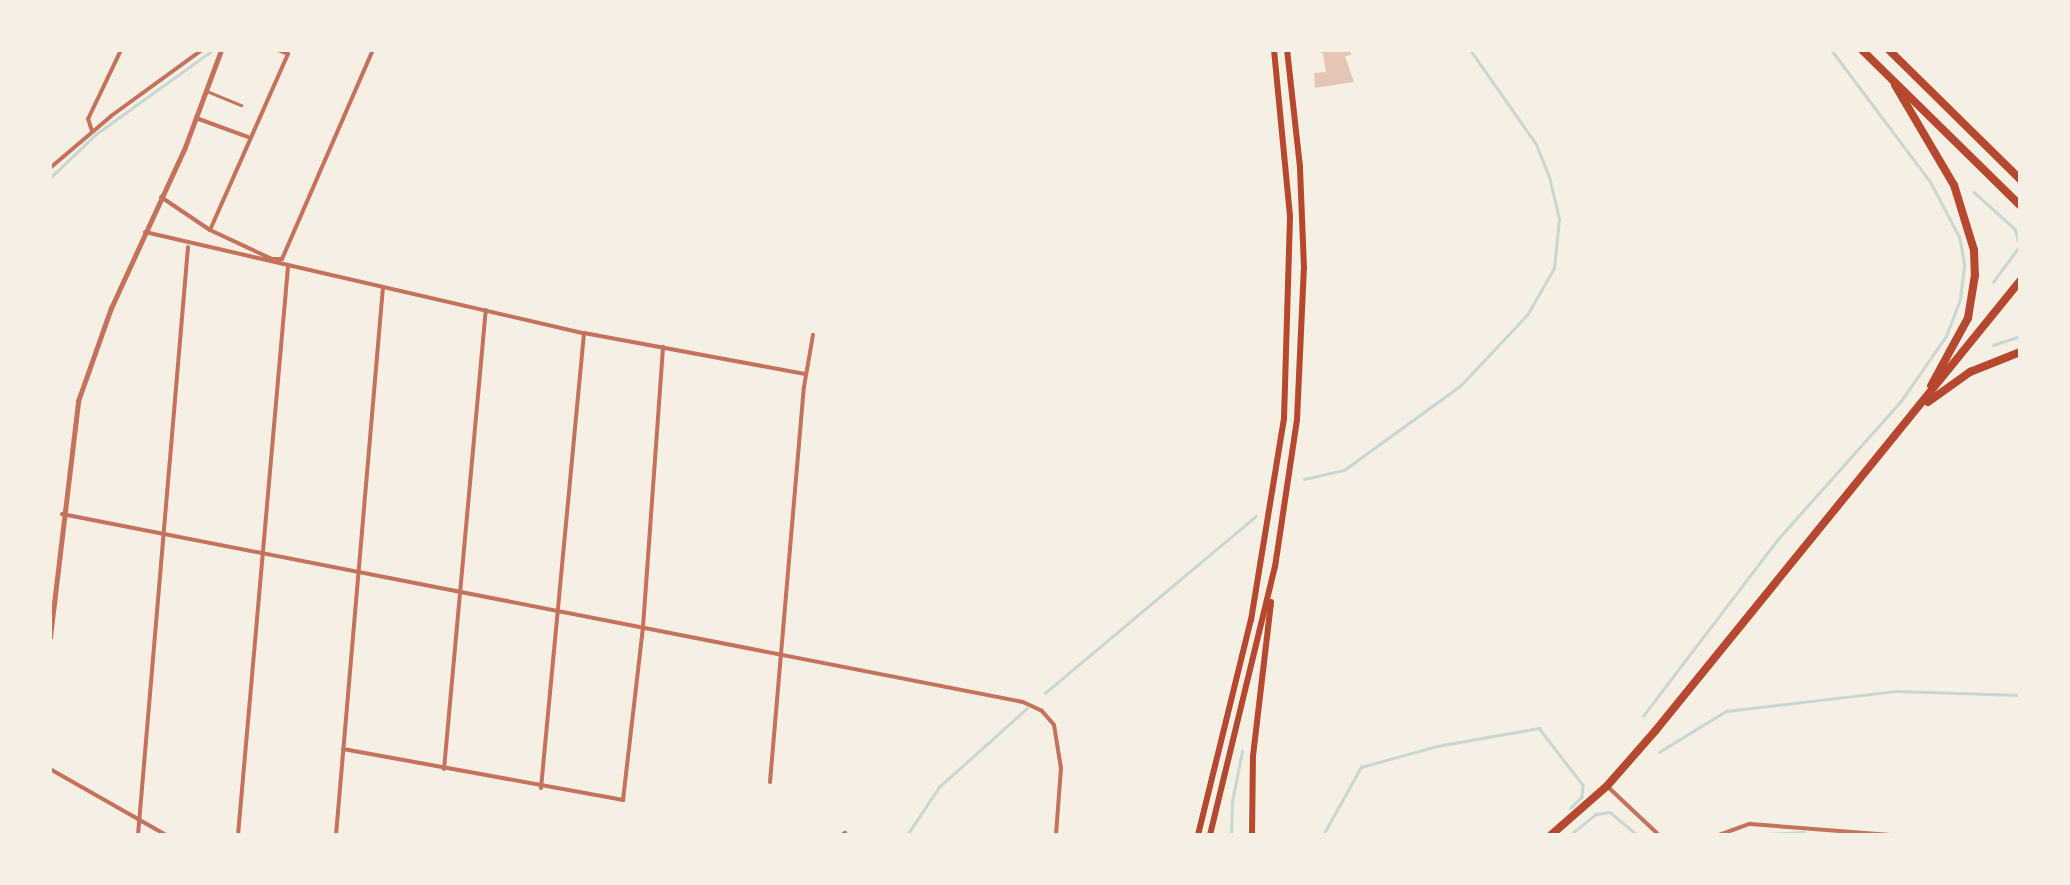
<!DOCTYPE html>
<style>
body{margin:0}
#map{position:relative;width:2070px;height:885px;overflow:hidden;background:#f6efe4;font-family:Montserrat,sans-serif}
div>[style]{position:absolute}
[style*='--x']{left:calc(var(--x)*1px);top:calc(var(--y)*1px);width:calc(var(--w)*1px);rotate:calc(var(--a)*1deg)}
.stream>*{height:2.5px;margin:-1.25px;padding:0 1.25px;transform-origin:1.25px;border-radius:1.25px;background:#c9d6d2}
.building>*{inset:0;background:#e6c5b7}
.service>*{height:2.5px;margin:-1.25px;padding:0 1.25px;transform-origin:1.25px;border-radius:1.25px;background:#c5725c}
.minor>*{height:4px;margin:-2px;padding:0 2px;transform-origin:2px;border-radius:2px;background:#c5725c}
.tertiary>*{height:5px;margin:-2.5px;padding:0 2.5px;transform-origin:2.5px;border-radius:2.5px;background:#c5725c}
.trunk>*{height:6px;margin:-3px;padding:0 3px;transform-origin:3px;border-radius:3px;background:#b5482f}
.motorway>*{height:8px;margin:-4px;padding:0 4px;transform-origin:4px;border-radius:4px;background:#b5482f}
span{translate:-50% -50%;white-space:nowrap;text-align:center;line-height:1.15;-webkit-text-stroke:10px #f6efe4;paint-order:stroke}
.frame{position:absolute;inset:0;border:52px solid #f6efe4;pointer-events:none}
</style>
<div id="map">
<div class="stream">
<div style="--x:50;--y:178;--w:64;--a:-43.7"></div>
<div style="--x:96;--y:134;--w:144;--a:-35.7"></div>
<div style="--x:1974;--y:192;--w:55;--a:42.1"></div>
<div style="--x:2015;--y:229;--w:17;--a:73"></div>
<div style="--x:1993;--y:282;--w:44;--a:-53.4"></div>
<div style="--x:1993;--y:345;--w:28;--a:-18"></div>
<div style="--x:1304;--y:479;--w:41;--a:-12.7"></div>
<div style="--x:1344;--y:470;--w:143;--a:-35.9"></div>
<div style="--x:1460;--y:386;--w:98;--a:-46.7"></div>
<div style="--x:1527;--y:315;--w:54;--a:-60.1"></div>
<div style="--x:1554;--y:268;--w:49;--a:-84.2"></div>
<div style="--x:1559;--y:219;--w:43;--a:-103.4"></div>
<div style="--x:1549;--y:177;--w:37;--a:-112"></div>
<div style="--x:1535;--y:143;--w:113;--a:-125"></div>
<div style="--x:1045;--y:693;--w:275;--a:-40"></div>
<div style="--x:1643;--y:716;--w:223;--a:-52.7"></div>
<div style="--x:1778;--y:539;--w:185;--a:-48.3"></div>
<div style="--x:1901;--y:401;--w:79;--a:-55.3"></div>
<div style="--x:1946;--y:336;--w:40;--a:-69"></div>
<div style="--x:1960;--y:299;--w:35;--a:-83"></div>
<div style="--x:1964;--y:264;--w:27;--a:-100"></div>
<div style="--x:1959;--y:237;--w:62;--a:-117.8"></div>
<div style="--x:1930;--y:182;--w:165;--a:-126.9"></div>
<div style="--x:1659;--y:752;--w:79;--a:-31.5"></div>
<div style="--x:1726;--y:711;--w:172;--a:-6.7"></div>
<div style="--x:1897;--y:691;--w:123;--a:1.9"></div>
<div style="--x:907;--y:835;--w:58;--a:-56.3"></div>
<div style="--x:939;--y:787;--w:118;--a:-41.9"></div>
<div style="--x:1231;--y:835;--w:33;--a:-88"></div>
<div style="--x:1232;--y:802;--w:52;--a:-78.9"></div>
<div style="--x:1323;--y:835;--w:78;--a:-60.8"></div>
<div style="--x:1361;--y:767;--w:79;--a:-15.4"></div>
<div style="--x:1437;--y:746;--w:104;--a:-10"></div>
<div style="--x:1539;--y:728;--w:72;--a:52.3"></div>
<div style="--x:1583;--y:785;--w:12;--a:95"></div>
<div style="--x:1582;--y:797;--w:16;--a:135"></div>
<div style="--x:1570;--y:835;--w:33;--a:-39"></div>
<div style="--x:1596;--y:814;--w:14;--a:-8"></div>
<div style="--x:1610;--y:812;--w:35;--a:40"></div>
<div style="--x:1748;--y:835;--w:56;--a:-3.1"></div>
</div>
<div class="building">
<div style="clip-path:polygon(1318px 50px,1351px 50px,1351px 55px,1345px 56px,1354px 82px,1315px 88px,1314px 73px,1326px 72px,1323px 54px)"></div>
</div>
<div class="service">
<div style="--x:209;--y:92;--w:35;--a:22"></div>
</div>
<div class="minor">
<div style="--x:196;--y:118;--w:55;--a:20.1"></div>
<div style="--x:92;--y:131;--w:13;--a:-108"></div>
<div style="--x:88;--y:119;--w:76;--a:-64.4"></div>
<div style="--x:50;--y:168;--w:80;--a:-40.4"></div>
<div style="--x:111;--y:116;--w:112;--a:-36"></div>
<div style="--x:161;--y:197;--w:59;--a:34"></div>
<div style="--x:210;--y:230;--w:68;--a:25.1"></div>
<div style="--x:272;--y:259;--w:10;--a:0"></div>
<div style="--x:282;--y:259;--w:228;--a:-66.5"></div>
<div style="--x:210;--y:230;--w:193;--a:-66.1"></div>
<div style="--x:288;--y:54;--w:11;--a:-158"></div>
<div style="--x:145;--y:232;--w:450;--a:13"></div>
<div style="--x:584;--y:333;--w:225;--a:10.5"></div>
<div style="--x:62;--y:514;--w:979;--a:11.07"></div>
<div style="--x:1023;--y:702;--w:21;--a:25"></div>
<div style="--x:1042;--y:711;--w:18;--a:49"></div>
<div style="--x:1054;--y:725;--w:44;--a:80.8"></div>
<div style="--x:1061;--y:768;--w:67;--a:94.3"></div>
<div style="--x:343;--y:749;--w:285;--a:10.3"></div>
<div style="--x:623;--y:800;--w:174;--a:-83.4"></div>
<div style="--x:643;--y:627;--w:281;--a:-85.9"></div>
<div style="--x:50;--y:769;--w:133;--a:29.6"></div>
<div style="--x:444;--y:769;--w:461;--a:-84.8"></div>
<div style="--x:770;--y:782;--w:396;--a:-85.1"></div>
<div style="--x:804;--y:387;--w:53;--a:-80.2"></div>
<div style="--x:1608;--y:787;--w:70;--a:43.3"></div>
<div style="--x:541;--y:788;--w:457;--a:-84.6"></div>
<div style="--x:138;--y:835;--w:590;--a:-85.14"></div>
<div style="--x:238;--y:835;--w:570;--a:-84.97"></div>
<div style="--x:336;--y:835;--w:550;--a:-85.1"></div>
<div style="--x:842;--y:835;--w:4;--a:-34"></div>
<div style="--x:1719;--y:835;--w:33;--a:-20"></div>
<div style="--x:1750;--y:824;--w:141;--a:4.5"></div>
</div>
<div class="tertiary">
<div style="--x:50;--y:637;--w:238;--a:-83.2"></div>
<div style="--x:78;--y:401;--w:99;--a:-70.5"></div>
<div style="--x:111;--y:308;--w:177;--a:-65.3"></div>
<div style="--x:185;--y:147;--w:103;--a:-69.6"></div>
</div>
<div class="trunk">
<div style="--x:1198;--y:835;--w:221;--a:-76.2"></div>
<div style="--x:1251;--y:620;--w:204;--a:-80.7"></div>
<div style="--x:1284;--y:419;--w:203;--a:-88.3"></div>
<div style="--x:1290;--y:216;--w:167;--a:-95.5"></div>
<div style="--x:1210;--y:835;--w:276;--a:-76.4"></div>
<div style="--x:1275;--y:567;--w:149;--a:-81.5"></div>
<div style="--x:1297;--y:420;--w:152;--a:-87.4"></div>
<div style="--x:1304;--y:268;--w:101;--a:-92.3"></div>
<div style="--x:1300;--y:167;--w:118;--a:-96.3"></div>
<div style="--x:1252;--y:835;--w:79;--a:-89.3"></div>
<div style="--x:1253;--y:756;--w:155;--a:-83.3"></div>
</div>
<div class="motorway">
<div style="--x:1862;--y:50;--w:221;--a:44.5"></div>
<div style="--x:1889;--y:50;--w:184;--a:44.6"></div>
<div style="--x:1895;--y:85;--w:116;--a:59.5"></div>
<div style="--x:1954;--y:185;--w:68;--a:72.9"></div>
<div style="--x:1974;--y:250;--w:25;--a:88"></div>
<div style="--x:1975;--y:275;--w:44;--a:99.2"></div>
<div style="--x:1968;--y:318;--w:77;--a:118.6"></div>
<div style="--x:1928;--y:402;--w:52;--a:-35.5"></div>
<div style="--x:1970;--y:372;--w:54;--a:-21.8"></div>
<div style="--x:1551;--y:835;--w:74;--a:-41.2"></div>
<div style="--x:1607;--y:786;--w:74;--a:-48.8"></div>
<div style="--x:1656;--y:730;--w:578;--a:-50.97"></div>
</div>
<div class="frame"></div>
</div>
